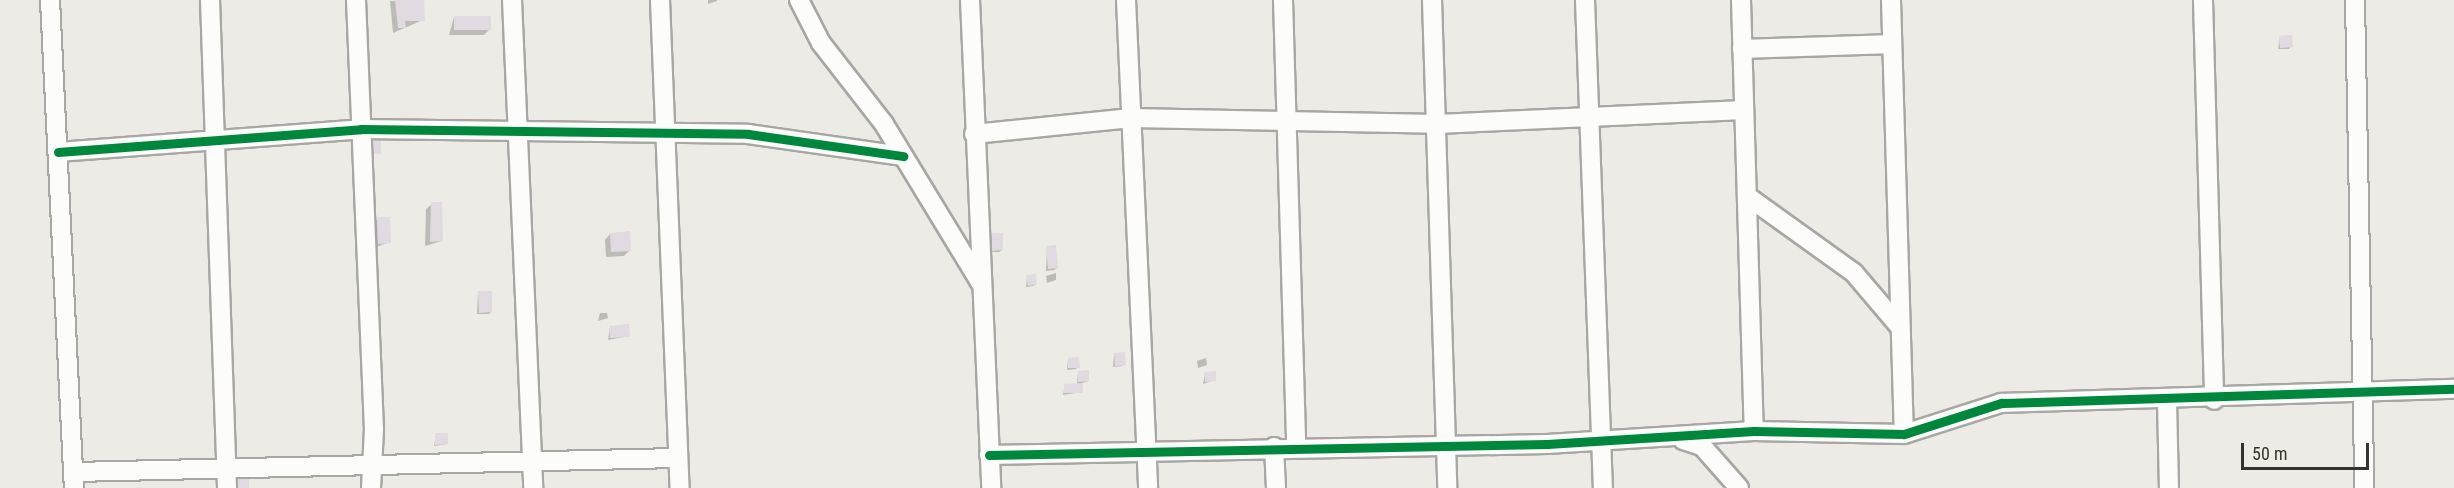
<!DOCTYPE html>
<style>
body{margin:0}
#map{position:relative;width:2454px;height:488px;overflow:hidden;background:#ecebe5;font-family:"Roboto Condensed",sans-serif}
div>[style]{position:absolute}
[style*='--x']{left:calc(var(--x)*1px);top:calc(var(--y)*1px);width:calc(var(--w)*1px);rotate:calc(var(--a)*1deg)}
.shadow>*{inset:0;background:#0003}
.building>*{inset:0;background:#e1dae0}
.roads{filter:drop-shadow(2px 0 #a8a7a3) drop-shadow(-2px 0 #a8a7a3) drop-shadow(0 2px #a8a7a3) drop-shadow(0 -2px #a8a7a3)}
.street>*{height:18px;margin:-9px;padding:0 9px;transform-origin:9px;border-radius:9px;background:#fcfcfb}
.cycleway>*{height:9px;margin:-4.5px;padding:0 4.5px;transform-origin:4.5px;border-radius:4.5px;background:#00873e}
span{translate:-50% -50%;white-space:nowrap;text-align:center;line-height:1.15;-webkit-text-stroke:4.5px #efede2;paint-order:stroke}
.scale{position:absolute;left:2241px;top:443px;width:128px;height:27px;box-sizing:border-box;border:3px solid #34332f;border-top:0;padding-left:8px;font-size:18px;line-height:21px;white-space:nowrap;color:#34332f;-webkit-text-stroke:4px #efede2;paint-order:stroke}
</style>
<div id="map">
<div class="shadow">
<div style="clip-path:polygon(422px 0,423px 20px,393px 33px,390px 1px)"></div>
<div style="clip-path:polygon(708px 0,717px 0,717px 1px,708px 4px)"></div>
<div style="clip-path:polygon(454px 17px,489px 30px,484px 35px,449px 35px)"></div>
<div style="clip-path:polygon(2280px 37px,2291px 46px,2289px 49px,2278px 49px)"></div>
<div style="clip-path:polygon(432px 204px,442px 241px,425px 246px,426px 209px)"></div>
<div style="clip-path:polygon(378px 219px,390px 242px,373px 248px,372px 224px)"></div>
<div style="clip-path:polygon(610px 234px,629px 251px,624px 256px,606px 257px,605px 240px)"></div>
<div style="clip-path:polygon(992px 235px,1002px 250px,999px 252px,990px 252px)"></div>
<div style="clip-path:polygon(1047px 247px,1057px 268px,1054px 270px,1046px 271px)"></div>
<div style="clip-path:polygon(1056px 273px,1056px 280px,1047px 283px,1046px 276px)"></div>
<div style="clip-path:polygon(1027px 277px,1036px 284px,1033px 286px,1026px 287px)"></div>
<div style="clip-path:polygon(478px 293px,491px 312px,489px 314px,477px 314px)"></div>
<div style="clip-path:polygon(600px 313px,607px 313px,608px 318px,598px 321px)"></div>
<div style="clip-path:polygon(610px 327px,629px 336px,608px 340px)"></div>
<div style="clip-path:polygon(1114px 354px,1125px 364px,1122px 366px,1113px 367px)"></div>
<div style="clip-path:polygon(1206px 358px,1207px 365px,1198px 368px,1197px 361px)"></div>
<div style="clip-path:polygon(1068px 359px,1078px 367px,1076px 369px,1067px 370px)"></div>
<div style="clip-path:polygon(1078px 372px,1088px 381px,1082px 383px,1082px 392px,1063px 395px,1065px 385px,1077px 385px)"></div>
<div style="clip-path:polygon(1205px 373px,1215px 380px,1203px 384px)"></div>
<div style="clip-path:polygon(436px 435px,447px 444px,434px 446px)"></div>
</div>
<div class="building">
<div style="clip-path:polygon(395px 0,424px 0,425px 21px,405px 21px,406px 28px,398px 28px)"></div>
<div style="clip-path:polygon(454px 16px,491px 16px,491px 30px,454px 30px)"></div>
<div style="clip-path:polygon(2292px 35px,2293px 47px,2280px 48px,2279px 36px)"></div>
<div style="clip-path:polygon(368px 140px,381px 140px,381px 154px,368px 153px)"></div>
<div style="clip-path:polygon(431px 202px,442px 202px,443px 241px,430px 242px)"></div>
<div style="clip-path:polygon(377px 217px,390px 217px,391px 243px,378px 244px)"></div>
<div style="clip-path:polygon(630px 231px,631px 251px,611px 252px,610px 233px)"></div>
<div style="clip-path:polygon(992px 233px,1003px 233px,1003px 250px,992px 251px)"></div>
<div style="clip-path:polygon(1056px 245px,1058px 268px,1048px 269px,1046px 246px)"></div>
<div style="clip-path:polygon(1036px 274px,1037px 284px,1028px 286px,1026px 275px)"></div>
<div style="clip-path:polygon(478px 291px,492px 291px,492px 312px,479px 313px)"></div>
<div style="clip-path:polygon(629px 324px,630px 337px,610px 338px,609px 326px)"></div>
<div style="clip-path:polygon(1125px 352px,1126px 365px,1115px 366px,1114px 353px)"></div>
<div style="clip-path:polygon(1079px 357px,1080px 368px,1068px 368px,1068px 358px)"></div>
<div style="clip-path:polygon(1089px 370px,1089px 381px,1078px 382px,1078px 371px)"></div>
<div style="clip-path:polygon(1216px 371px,1216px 381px,1205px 382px,1204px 372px)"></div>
<div style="clip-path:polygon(1083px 383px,1083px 393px,1064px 393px,1064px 384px)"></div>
<div style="clip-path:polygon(435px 433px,448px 433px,448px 444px,435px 445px)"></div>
<div style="clip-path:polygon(237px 478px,249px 478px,249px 488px,238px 488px)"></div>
</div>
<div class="roads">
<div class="street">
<div style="--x:50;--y:0;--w:489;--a:87.2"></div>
<div style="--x:210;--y:0;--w:488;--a:88"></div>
<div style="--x:356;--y:0;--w:429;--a:87.6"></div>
<div style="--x:374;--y:429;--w:59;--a:92.9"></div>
<div style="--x:512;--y:0;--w:488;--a:87.5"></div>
<div style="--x:660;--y:0;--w:488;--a:87.7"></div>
<div style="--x:799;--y:0;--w:48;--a:62.9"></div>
<div style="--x:821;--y:43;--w:103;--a:52.1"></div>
<div style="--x:884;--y:124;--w:185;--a:58.7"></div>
<div style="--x:970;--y:0;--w:488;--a:87.5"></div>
<div style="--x:1126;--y:0;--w:488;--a:87.4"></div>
<div style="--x:1283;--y:0;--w:446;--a:88.3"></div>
<div style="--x:1432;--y:0;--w:488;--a:88.2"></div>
<div style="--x:1585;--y:0;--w:488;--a:87.9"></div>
<div style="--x:1741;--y:0;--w:431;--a:88.3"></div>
<div style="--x:1891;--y:0;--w:434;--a:88.3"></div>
<div style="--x:2203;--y:0;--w:400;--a:88.4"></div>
<div style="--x:2355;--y:0;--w:488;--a:88.9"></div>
<div style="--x:1742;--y:49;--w:150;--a:-1.9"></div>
<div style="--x:974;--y:134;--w:158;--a:-5.8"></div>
<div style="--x:1131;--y:118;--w:306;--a:1.1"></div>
<div style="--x:1437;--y:124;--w:307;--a:-2.6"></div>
<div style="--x:58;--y:152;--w:304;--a:-4.3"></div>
<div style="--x:361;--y:129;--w:387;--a:0.7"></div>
<div style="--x:748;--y:134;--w:157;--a:8.1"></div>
<div style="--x:1747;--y:196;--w:132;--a:35.7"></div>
<div style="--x:1854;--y:273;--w:71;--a:49.6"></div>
<div style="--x:2167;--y:402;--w:86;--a:88.7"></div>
<div style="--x:1683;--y:440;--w:20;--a:18"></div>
<div style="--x:1702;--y:446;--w:56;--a:48.6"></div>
<div style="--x:1274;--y:447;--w:41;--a:87.2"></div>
<div style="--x:989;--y:455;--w:558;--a:-1.13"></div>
<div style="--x:1547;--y:444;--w:207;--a:-3.6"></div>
<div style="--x:1754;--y:431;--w:150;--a:1.1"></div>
<div style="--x:1904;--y:434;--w:102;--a:-17.7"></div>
<div style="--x:2001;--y:403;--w:453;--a:-1.8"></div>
<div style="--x:74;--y:472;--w:604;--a:-1.33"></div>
</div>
</div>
<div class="cycleway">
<div style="--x:58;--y:152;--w:304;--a:-4.3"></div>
<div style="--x:361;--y:129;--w:387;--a:0.7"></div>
<div style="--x:748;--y:134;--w:157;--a:8.1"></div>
<div style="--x:989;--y:455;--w:558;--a:-1.13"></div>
<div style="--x:1547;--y:444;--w:207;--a:-3.6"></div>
<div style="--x:1754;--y:431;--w:150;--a:1.1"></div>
<div style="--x:1904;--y:434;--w:102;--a:-17.7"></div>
<div style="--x:2001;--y:403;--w:453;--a:-1.8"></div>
</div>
<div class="scale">50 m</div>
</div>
